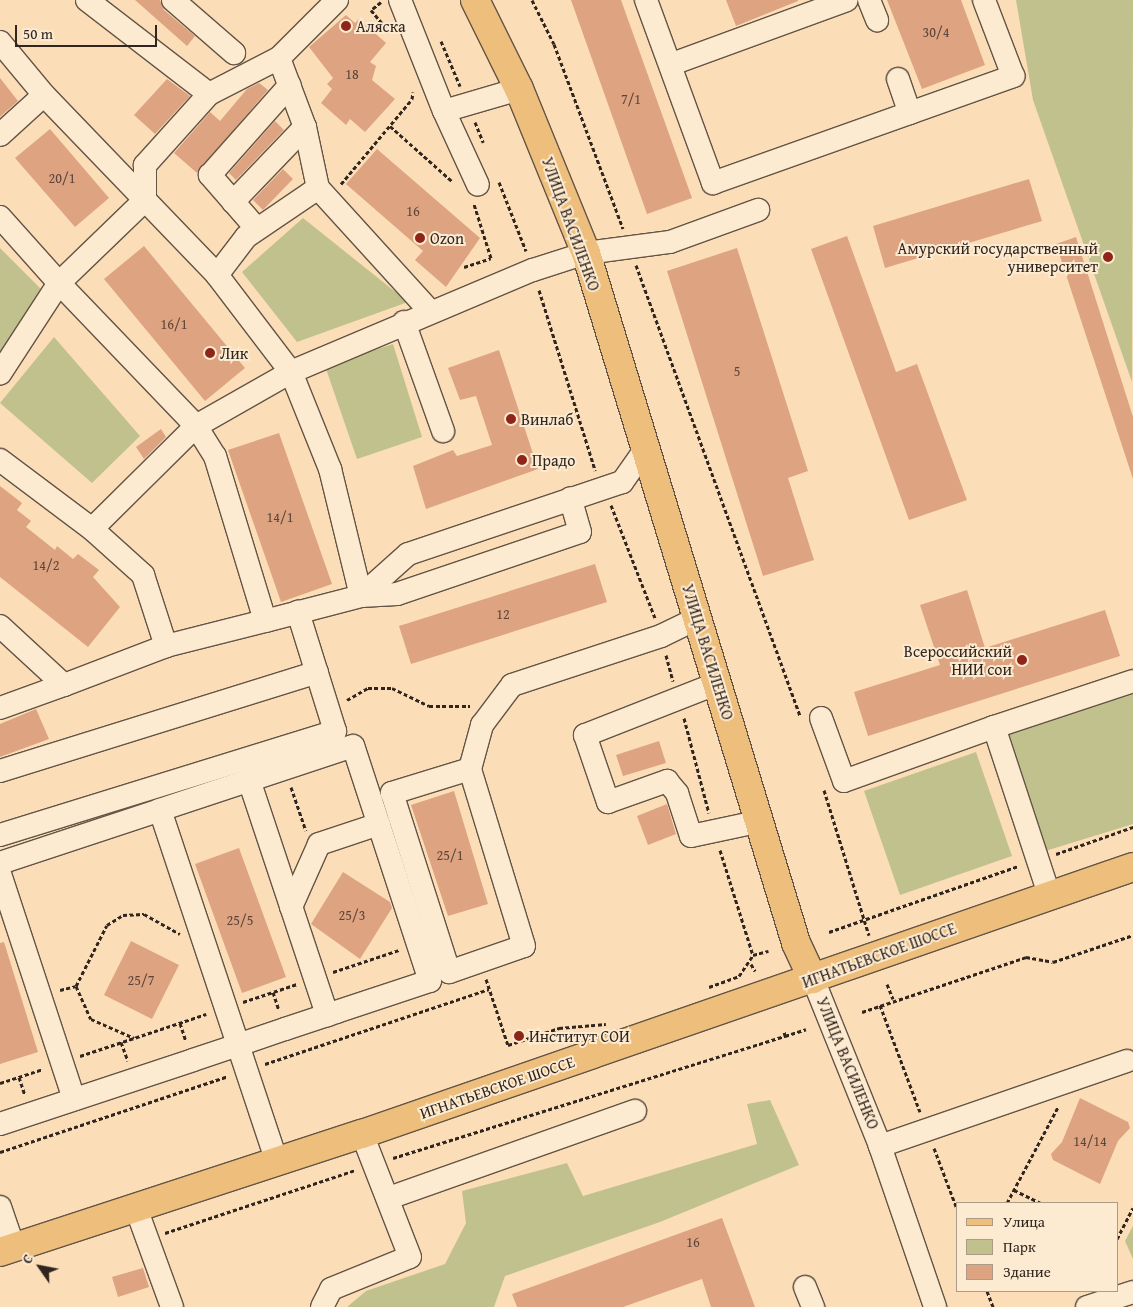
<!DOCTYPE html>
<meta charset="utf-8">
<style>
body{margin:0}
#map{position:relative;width:1133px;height:1307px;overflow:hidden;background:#fbdeb8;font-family:"Gentium Book Plus",serif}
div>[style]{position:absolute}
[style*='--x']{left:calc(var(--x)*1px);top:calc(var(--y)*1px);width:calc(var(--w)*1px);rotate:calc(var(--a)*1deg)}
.green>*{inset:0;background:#c1c18d}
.building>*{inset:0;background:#dea381}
.path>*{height:3px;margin-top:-1.5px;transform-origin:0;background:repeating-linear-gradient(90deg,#31261f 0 4px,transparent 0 6.5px)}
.roads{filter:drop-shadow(1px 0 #645445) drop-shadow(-1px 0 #645445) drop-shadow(0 1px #645445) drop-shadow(0 -1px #645445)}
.minor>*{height:22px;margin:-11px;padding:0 11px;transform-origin:11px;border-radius:11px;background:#fcead1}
.major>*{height:28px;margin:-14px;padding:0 14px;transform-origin:14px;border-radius:14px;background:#eebf7c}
.dots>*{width:14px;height:14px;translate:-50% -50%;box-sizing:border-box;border:2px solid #fcead1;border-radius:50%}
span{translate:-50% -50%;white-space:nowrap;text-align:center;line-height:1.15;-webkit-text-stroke:4px #fcead1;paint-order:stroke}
.number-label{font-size:14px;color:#5c4538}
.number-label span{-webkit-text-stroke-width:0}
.poi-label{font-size:16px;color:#31261f}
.left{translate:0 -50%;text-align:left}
.right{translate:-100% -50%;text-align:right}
.street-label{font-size:16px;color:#31261f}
.legend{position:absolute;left:956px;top:1202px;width:162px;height:90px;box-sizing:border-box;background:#fcead1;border:1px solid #ab9c8a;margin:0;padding:6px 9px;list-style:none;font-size:15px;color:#31261f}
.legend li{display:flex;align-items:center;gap:10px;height:25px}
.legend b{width:25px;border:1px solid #ab9c8a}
.north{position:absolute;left:15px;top:1242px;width:50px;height:50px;-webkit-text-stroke:4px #fcead1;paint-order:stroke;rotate:303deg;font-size:14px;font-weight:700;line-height:20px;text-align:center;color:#31261f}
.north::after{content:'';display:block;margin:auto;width:18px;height:22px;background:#31261f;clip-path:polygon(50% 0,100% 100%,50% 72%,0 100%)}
.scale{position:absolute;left:15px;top:25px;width:142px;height:22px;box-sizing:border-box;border:2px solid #31261f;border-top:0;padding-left:6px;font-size:15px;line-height:18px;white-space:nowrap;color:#31261f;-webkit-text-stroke:4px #fcead1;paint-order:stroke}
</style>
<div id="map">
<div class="green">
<div style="clip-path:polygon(1016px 0,1133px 0,1132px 382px,1033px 100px)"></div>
<div style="clip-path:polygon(303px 218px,408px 302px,297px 342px,242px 272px)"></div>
<div style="clip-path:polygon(0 248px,46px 294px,0 354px)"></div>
<div style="clip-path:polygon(54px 337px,140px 436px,92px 483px,0 403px)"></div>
<div style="clip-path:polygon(393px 344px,422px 437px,357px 459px,325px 366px)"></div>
<div style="clip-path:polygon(1133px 694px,1133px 824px,1042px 852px,1006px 735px)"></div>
<div style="clip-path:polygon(976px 752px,1012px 856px,900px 895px,864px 791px)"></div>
<div style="clip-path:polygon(770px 1100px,799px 1165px,660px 1222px,505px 1276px,494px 1307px,347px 1307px,366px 1291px,445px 1264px,466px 1223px,462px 1191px,567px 1163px,583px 1196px,757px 1144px,747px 1104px)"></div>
<div style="clip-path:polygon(1133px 1226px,1133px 1259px,1125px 1241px)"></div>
</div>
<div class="building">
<div style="clip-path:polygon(135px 0,160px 0,164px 10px,195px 36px,187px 46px)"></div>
<div style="clip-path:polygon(571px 0,621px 0,692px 198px,647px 214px)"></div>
<div style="clip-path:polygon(726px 0,798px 0,798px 1px,736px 26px)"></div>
<div style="clip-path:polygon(887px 0,961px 0,985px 65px,922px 89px)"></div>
<div style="clip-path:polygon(346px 15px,355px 23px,359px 19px,386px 43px,370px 62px,376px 66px,372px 80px,395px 99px,365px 132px,350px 119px,346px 125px,321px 103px,332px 89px,327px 84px,333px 78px,309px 47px)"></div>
<div style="clip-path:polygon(0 78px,18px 101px,0 117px)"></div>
<div style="clip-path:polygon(167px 79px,190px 96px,155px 134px,134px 115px)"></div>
<div style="clip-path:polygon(259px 83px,268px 90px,197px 173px,174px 153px,210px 112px,220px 121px,247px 89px)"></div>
<div style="clip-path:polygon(275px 121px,284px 130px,236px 180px,229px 173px)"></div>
<div style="clip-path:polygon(50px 129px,109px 198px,75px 227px,15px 158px)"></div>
<div style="clip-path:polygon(377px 149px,480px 238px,446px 287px,415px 260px,423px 251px,346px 184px)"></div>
<div style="clip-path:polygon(283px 169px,293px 179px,263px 210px,253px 200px)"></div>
<div style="clip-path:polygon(1029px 179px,1042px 221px,885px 268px,873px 226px)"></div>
<div style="clip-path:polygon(847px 236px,896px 372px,917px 364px,967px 500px,909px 520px,811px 249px)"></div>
<div style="clip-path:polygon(1076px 237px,1133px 417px,1133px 479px,1056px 244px)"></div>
<div style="clip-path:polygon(144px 246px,245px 368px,205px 401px,104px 279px)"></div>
<div style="clip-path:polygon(737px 248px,808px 471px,788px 478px,814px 560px,763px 576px,667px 271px)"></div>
<div style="clip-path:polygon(499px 350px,538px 469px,426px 509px,413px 466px,453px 450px,457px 456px,492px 445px,476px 396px,460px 400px,448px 368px)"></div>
<div style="clip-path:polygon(161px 429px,166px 437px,144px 459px,136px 447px)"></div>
<div style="clip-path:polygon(279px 433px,332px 584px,281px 602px,228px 450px)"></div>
<div style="clip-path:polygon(0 486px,22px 503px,17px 510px,31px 521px,26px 527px,55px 550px,57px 546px,73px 559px,78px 554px,99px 570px,93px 577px,120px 607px,88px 647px,0 577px)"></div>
<div style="clip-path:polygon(595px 564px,607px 602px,411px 664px,399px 626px)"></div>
<div style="clip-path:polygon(967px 590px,985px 648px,1105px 610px,1120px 656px,868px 736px,854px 692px,940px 665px,920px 605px)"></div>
<div style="clip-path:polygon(36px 709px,49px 739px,0 757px,0 724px)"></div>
<div style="clip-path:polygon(659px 741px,666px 763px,623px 776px,616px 755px)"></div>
<div style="clip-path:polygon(454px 791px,488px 904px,448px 916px,411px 805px)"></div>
<div style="clip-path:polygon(667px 804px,676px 834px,648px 845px,637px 816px)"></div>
<div style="clip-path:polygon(239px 848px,286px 977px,242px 993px,195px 864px)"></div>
<div style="clip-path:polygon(343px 872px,390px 902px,392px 908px,360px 959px,311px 924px)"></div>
<div style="clip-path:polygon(131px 941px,179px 965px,152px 1019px,104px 995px)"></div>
<div style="clip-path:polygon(4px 942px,38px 1052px,0 1064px,0 943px)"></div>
<div style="clip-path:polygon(1080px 1098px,1128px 1122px,1130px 1128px,1118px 1141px,1100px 1184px,1053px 1160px,1051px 1154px,1062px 1142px)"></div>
<div style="clip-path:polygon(722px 1218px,755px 1307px,711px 1307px,702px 1279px,623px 1307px,517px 1307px,512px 1294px)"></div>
<div style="clip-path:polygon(143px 1268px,149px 1287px,118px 1297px,112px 1277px)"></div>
</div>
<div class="path">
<div style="--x:532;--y:0;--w:49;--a:63.4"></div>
<div style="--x:554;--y:44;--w:197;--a:69.5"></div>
<div style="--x:381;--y:2;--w:13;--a:141"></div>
<div style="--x:371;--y:10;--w:30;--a:50"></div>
<div style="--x:441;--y:41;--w:49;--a:67.1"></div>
<div style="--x:475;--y:122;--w:22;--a:68"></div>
<div style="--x:390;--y:126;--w:84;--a:41.6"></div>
<div style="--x:499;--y:182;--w:74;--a:68.6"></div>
<div style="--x:341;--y:184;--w:111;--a:-50.1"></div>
<div style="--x:412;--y:99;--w:7;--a:-82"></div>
<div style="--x:636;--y:265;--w:479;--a:70"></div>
<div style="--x:464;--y:267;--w:28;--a:-18"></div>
<div style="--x:491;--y:258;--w:57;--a:-107.5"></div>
<div style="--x:539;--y:290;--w:189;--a:72.7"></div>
<div style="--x:611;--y:505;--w:121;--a:68.7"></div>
<div style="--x:666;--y:655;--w:27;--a:75"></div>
<div style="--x:347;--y:700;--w:24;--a:-30"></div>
<div style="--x:368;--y:688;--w:24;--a:0"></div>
<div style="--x:392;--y:688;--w:41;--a:25.9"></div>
<div style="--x:429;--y:706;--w:41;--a:0"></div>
<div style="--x:684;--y:718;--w:98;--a:75.3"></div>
<div style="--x:291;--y:787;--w:46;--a:71.2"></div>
<div style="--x:824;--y:790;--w:152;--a:72.8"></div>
<div style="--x:720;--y:850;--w:110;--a:72.6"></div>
<div style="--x:1056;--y:854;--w:82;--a:-19.3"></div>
<div style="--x:829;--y:932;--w:201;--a:-19.2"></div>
<div style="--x:751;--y:964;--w:8;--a:60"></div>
<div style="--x:333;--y:972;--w:70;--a:-18.4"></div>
<div style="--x:486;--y:979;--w:70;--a:71.6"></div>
<div style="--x:508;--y:1045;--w:54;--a:-18.4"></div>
<div style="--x:559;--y:1028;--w:47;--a:-4.9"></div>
<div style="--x:887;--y:984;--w:16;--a:68"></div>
<div style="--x:76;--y:986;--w:36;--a:66"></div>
<div style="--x:91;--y:1019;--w:47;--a:23.8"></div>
<div style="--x:709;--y:987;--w:32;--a:-20"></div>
<div style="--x:739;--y:976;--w:25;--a:-56"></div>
<div style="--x:753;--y:955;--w:16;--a:-15"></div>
<div style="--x:60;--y:990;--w:16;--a:-14"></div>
<div style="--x:76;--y:986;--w:68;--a:-63.1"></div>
<div style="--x:107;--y:925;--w:19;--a:-32"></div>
<div style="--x:123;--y:915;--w:21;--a:-3"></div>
<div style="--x:144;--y:914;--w:41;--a:29.1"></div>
<div style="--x:273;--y:992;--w:19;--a:72"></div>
<div style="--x:243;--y:1002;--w:57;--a:-18.4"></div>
<div style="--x:880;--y:1005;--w:114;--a:69.5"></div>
<div style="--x:862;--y:1012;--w:173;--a:-18.5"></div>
<div style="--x:1026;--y:957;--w:27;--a:10"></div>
<div style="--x:1053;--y:962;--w:84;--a:-18.6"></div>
<div style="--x:180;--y:1023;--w:19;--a:72"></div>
<div style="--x:785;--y:1036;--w:22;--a:-18"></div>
<div style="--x:121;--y:1042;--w:20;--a:70"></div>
<div style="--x:80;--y:1056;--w:133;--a:-18.4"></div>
<div style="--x:265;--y:1064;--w:236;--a:-18.5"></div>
<div style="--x:19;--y:1077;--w:19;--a:72"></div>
<div style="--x:0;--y:1083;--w:45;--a:-18"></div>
<div style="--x:934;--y:1148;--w:65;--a:69.3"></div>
<div style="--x:0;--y:1152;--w:240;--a:-18.4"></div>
<div style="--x:393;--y:1158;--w:411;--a:-17.3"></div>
<div style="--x:785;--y:1036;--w:5;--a:-101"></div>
<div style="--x:1014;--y:1190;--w:30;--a:26"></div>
<div style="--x:1007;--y:1203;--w:109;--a:-62"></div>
<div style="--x:165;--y:1233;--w:201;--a:-18.3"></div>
<div style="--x:1117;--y:1239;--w:35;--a:-63"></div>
<div style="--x:987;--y:1291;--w:17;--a:69"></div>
</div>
<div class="roads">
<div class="minor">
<div style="--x:87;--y:0;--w:154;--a:37.6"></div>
<div style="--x:209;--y:94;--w:79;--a:-27.2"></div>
<div style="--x:173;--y:0;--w:81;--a:41"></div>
<div style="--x:337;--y:0;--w:82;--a:135"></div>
<div style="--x:279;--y:58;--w:74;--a:69.4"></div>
<div style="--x:305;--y:127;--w:62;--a:78"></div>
<div style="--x:318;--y:188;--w:166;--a:47.7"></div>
<div style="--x:400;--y:0;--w:119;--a:68.4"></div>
<div style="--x:444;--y:111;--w:78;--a:-16.3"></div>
<div style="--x:646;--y:0;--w:195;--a:69.9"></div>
<div style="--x:713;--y:183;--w:319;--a:-19.6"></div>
<div style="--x:1013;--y:76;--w:81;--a:-110.9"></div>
<div style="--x:869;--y:0;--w:22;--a:68"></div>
<div style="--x:0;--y:42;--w:69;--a:50.3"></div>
<div style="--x:44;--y:95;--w:250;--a:46.1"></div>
<div style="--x:217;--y:275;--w:122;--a:52.7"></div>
<div style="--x:291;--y:372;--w:109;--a:150.4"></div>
<div style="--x:196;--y:426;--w:36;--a:58"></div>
<div style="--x:215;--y:456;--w:172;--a:73.1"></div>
<div style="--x:265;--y:621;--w:99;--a:-14.6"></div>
<div style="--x:361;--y:596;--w:36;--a:-3"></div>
<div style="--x:397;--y:594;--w:193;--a:-18.7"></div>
<div style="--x:580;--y:532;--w:35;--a:-106"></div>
<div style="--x:672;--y:64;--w:186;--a:-20.1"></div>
<div style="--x:898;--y:79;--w:36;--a:71"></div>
<div style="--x:209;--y:94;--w:96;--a:132"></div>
<div style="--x:145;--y:165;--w:35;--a:90"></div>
<div style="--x:145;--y:200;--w:120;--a:136"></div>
<div style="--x:59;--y:283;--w:198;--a:46.2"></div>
<div style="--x:196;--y:426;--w:146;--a:135.3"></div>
<div style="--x:92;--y:529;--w:69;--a:42"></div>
<div style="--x:143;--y:575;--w:75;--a:72.1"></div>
<div style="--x:166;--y:646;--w:102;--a:-14.2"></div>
<div style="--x:444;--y:111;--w:81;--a:65.3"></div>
<div style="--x:0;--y:135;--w:59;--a:-42.3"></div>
<div style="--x:233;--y:202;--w:104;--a:-46.2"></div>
<div style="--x:0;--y:217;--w:89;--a:48.2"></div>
<div style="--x:59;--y:283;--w:108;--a:123"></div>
<div style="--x:257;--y:229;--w:72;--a:-131"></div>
<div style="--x:210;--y:175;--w:120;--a:-48.4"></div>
<div style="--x:217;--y:275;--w:48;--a:-52.7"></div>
<div style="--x:246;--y:237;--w:87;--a:-34.2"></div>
<div style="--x:404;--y:322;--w:116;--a:70.3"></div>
<div style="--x:644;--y:451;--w:38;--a:125"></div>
<div style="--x:622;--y:482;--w:226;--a:161.4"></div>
<div style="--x:408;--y:554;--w:63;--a:138.2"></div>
<div style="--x:361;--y:596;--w:131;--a:-103.7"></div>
<div style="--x:330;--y:469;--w:105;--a:-111.9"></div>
<div style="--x:291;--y:372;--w:263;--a:-22.9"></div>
<div style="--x:533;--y:270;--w:56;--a:-17.8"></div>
<div style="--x:586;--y:253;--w:85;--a:-7.5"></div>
<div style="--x:670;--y:242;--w:94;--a:-20"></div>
<div style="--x:0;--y:460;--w:115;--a:36.9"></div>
<div style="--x:0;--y:626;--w:87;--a:42.7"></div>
<div style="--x:64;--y:685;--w:109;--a:-20.9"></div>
<div style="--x:718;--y:683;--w:143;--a:158.6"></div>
<div style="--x:585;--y:735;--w:71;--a:71.1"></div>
<div style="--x:608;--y:802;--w:63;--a:-19.6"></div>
<div style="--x:667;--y:781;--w:16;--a:50"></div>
<div style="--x:677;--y:793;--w:45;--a:72"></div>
<div style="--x:691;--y:836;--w:72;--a:-12.1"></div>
<div style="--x:0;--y:708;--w:68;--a:-19.8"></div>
<div style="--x:821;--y:718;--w:67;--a:69.9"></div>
<div style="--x:844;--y:781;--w:159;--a:-19.8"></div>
<div style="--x:994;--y:727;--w:176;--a:71.8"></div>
<div style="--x:994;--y:727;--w:146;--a:-18.3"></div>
<div style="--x:470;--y:769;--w:82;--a:162.9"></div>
<div style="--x:392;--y:793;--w:188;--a:72.3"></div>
<div style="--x:449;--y:972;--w:79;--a:-19.1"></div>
<div style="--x:524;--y:946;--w:185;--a:-107"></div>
<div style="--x:470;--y:769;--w:46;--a:-74.7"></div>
<div style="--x:482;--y:725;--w:50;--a:-53.1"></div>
<div style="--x:512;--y:685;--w:157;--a:-18.2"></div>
<div style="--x:661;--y:636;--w:41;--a:-25.9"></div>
<div style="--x:0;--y:771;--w:332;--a:-17.3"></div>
<div style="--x:249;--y:780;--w:248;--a:71.6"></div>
<div style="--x:0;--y:835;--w:351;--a:-17.2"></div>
<div style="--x:335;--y:731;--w:125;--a:-107.3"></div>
<div style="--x:0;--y:863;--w:169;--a:-18.3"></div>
<div style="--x:0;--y:874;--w:237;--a:71.8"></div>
<div style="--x:291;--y:907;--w:69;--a:-66"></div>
<div style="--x:319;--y:844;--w:63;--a:-18.4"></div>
<div style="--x:813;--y:979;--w:180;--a:68.1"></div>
<div style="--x:880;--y:1146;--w:170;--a:71.1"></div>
<div style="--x:0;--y:1124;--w:203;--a:-18.3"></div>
<div style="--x:193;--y:1060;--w:47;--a:-18.4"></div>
<div style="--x:238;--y:1045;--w:50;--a:-18.8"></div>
<div style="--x:285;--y:1029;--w:54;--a:-18.4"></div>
<div style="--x:336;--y:1012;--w:99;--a:-18.3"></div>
<div style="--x:430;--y:981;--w:247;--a:-108.1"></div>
<div style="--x:353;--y:746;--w:203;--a:161.7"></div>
<div style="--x:160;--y:810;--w:248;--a:71.6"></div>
<div style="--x:238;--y:1045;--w:123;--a:71.6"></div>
<div style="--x:880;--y:1146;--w:261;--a:-19"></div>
<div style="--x:389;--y:1198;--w:261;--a:-19.5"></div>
<div style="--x:0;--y:1207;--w:43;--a:71.1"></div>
<div style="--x:136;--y:1208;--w:105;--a:70"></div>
<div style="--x:805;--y:1287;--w:22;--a:68"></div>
<div style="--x:322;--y:1307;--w:20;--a:-63"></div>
<div style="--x:331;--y:1289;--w:85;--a:-22.1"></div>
<div style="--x:410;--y:1257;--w:132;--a:-111.3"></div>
<div style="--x:1087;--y:1307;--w:48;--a:-18.1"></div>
</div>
<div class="major">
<div style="--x:475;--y:0;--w:99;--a:63.7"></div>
<div style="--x:519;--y:89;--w:177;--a:67.8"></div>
<div style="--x:586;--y:253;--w:721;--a:73.07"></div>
<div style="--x:796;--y:943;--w:40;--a:65"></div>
<div style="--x:0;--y:1252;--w:381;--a:-18.1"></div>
<div style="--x:362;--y:1134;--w:816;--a:-19.1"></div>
</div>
</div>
<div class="dots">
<div style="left:346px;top:26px;background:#8f2418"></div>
<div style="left:420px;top:238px;background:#8f2418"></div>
<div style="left:1108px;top:257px;background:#8f2418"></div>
<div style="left:210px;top:353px;background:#8f2418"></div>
<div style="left:511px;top:419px;background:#8f2418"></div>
<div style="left:522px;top:460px;background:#8f2418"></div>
<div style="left:1022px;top:660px;background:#8f2418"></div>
<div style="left:519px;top:1036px;background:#8f2418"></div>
</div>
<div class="number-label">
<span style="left:936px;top:32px">30/4</span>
<span style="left:352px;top:74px">18</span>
<span style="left:631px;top:99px">7/1</span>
<span style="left:62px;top:178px">20/1</span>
<span style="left:413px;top:211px">16</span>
<span style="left:174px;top:324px">16/1</span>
<span style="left:737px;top:371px">5</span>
<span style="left:280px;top:517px">14/1</span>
<span style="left:46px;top:565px">14/2</span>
<span style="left:503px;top:614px">12</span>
<span style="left:450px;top:855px">25/1</span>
<span style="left:352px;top:915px">25/3</span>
<span style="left:240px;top:920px">25/5</span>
<span style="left:141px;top:980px">25/7</span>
<span style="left:1090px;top:1141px">14/14</span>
<span style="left:693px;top:1242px">16</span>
</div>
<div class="poi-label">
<span class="left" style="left:356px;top:26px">Аляска</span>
<span class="left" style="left:430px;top:238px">Ozon</span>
<span class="right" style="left:1098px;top:257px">Амурский государственный<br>университет</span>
<span class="left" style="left:220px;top:353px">Лик</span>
<span class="left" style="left:521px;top:419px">Винлаб</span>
<span class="left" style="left:532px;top:460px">Прадо</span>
<span class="right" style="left:1012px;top:660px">Всероссийский<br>НИИ сои</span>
<span class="left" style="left:529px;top:1036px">Институт СОИ</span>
</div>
<div class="street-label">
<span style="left:571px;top:224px;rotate:70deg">УЛИЦА ВАСИЛЕНКО</span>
<span style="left:708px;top:652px;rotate:73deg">УЛИЦА ВАСИЛЕНКО</span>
<span style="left:879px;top:955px;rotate:-20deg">ИГНАТЬЕВСКОЕ ШОССЕ</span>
<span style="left:848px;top:1063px;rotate:68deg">УЛИЦА ВАСИЛЕНКО</span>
<span style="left:497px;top:1087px;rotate:-19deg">ИГНАТЬЕВСКОЕ ШОССЕ</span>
</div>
<ul class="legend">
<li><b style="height:6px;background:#eebf7c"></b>Улица</li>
<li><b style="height:14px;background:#c1c18d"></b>Парк</li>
<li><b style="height:14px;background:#dea381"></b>Здание</li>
</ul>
<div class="north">С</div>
<div class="scale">50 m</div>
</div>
